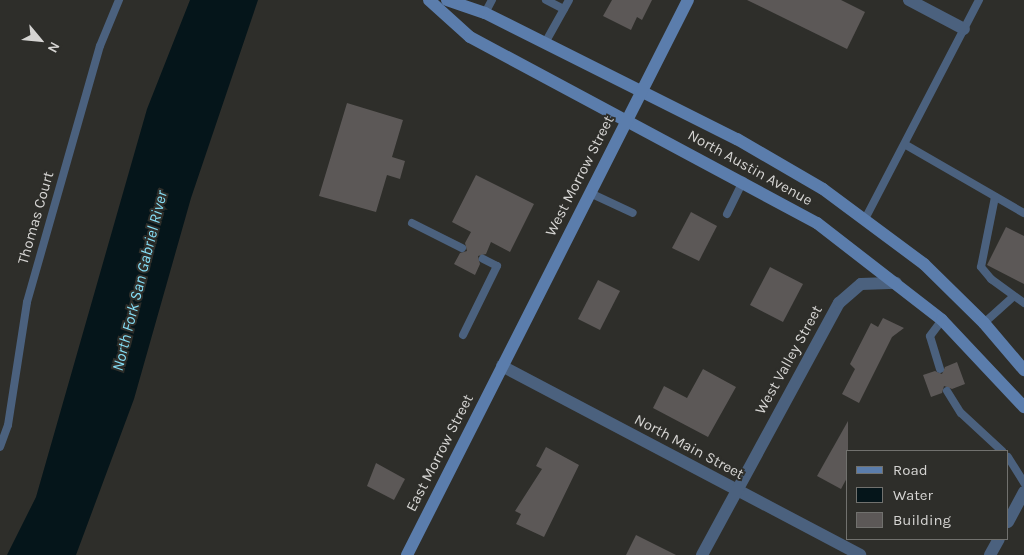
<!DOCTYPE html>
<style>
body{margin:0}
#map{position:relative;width:1024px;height:555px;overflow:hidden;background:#2e2e2a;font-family:Karla,sans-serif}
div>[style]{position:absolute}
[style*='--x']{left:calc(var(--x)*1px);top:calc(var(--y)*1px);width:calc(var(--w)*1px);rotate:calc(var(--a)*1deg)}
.water>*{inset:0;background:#05151a}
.building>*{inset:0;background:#5c5857}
.lane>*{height:8px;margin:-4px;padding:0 4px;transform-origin:4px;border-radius:4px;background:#4b617e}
.street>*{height:12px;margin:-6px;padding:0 6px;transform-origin:6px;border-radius:6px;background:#4b617e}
.secondary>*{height:12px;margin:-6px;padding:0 6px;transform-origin:6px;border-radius:6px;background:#5b7dac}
span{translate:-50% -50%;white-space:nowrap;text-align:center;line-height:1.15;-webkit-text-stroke:4px #2e2e2a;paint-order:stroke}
.street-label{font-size:15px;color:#d6d5d3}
.water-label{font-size:16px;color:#86def6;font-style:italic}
.legend{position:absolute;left:846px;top:450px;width:162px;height:90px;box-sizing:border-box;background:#2e2e2a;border:1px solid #71716e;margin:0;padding:6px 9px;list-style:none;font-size:15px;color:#d6d5d3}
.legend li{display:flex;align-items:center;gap:10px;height:25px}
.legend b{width:25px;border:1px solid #71716e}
.north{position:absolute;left:15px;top:15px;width:50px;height:50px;-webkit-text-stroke:4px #2e2e2a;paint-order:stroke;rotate:118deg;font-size:14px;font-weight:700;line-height:20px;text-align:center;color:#d6d5d3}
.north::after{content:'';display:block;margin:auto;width:18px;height:22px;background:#d6d5d3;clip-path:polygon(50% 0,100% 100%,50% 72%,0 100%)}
</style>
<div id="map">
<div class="water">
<div style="clip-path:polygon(190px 0,258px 0,191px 198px,134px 399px,76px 555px,7px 555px,36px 497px,147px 109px)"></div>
</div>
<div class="building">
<div style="clip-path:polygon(612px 0,652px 0,642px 20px,637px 17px,631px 30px,603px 16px)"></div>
<div style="clip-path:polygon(747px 0,841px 0,865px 12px,847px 49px)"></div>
<div style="clip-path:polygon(347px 103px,403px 120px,392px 157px,405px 161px,400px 179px,387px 175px,376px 212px,319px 196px)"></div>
<div style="clip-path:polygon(476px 175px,534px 204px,510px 252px,491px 242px,486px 254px,478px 256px,480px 264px,475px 275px,454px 264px,460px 253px,467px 251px,465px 243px,471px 232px,452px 222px)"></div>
<div style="clip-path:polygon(691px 212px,717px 226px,699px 261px,672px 248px)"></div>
<div style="clip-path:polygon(1006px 227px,1024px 236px,1024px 284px,987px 265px)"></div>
<div style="clip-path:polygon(770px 267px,803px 284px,783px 322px,750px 305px)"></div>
<div style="clip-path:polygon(598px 280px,620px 291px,600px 330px,578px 319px)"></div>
<div style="clip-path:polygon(883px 318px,904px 328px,892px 337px,859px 403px,842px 394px,855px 369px,850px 364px,871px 323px,878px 327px)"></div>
<div style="clip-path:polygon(957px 362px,965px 384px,952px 389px,944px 386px,942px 393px,931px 397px,923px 375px,935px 371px,942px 374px,945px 367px)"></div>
<div style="clip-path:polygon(703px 369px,736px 387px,708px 437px,653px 408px,664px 386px,687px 398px)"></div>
<div style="clip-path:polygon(848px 421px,848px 476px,841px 489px,817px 476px)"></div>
<div style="clip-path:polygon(546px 447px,579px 465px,544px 537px,516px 524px,521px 514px,515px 511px,542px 469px,536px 466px)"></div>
<div style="clip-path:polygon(376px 463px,405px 479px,394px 500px,367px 486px)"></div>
<div style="clip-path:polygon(636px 535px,676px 555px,626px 555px)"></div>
</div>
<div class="lane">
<div style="--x:546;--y:0;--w:20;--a:27"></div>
<div style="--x:485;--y:13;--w:15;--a:-62"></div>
<div style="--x:545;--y:43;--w:49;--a:-60.8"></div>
<div style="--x:906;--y:145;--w:136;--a:30"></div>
<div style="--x:590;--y:193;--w:47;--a:24.9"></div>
<div style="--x:995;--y:197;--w:71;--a:101.3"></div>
<div style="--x:981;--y:267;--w:16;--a:50"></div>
<div style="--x:991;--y:279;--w:41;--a:36"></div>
<div style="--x:727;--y:214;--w:37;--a:-64"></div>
<div style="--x:865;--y:219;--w:247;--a:-62.5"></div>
<div style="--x:412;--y:223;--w:56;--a:26.6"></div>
<div style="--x:984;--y:323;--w:40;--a:-42"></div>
<div style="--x:463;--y:335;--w:77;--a:-63.8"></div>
<div style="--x:497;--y:266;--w:16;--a:-153"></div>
<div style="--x:940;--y:369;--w:34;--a:-107"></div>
<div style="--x:930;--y:336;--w:20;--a:-53"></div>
<div style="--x:947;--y:391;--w:26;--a:58"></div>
<div style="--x:961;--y:413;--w:56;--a:42.8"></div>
<div style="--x:0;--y:447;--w:23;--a:-70"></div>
<div style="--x:8;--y:425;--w:124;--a:-81.2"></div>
<div style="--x:27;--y:302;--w:266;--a:-74.1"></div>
<div style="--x:100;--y:46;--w:50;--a:-67.6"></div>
<div style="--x:1008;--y:457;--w:31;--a:58"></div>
</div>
<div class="street">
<div style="--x:909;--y:0;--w:62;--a:27.8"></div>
<div style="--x:502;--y:366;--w:405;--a:27.8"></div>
<div style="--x:1008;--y:522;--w:34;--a:-62"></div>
<div style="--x:702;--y:555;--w:287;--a:-61.5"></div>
<div style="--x:839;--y:303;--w:29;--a:-41"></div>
<div style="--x:861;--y:284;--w:35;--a:-2"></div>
<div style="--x:990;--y:555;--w:18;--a:-61"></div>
</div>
<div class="secondary">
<div style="--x:429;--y:0;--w:55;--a:42.1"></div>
<div style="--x:470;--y:37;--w:394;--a:28.2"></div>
<div style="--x:817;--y:223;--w:158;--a:37.8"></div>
<div style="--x:942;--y:320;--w:120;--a:46.7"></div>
<div style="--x:447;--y:0;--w:40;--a:18.9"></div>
<div style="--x:485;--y:13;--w:282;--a:26.6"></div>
<div style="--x:737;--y:139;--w:99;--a:30.2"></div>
<div style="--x:823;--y:189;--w:126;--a:36.6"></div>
<div style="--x:924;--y:264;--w:84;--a:44.5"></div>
<div style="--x:984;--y:323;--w:62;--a:49.6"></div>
<div style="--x:407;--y:555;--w:622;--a:-63.15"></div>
</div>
<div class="street-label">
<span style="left:750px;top:168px;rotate:29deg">North Austin Avenue</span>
<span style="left:580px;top:176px;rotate:-63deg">West Morrow Street</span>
<span style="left:36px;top:218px;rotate:-74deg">Thomas Court</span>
<span style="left:789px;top:360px;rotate:-61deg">West Valley Street</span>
<span style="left:689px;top:447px;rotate:28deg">North Main Street</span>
<span style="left:440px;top:453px;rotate:-63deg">East Morrow Street</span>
</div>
<div class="water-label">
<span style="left:140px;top:281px;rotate:-76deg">North Fork San Gabriel River</span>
</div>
<ul class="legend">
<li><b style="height:6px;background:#5b7dac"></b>Road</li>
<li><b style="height:14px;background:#05151a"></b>Water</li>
<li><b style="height:14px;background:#5c5857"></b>Building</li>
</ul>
<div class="north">N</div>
</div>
